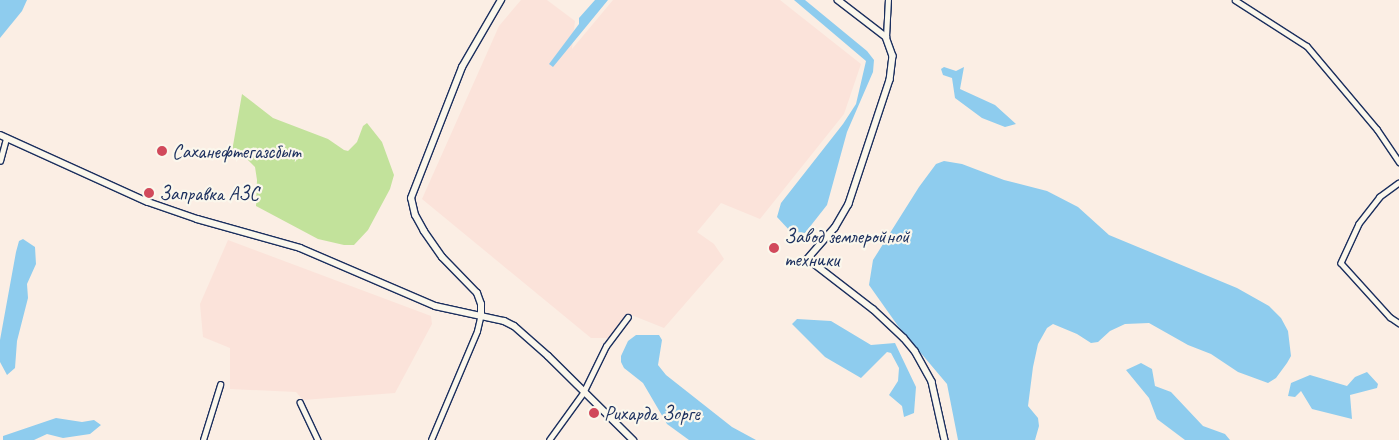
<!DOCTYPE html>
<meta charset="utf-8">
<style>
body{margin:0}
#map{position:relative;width:1399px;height:440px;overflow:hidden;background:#fbeee4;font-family:Caveat,sans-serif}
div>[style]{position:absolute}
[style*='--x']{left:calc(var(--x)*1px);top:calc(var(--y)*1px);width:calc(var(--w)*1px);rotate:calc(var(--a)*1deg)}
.built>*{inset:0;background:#fbe3da}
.green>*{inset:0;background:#c2e29b}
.water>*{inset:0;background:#8eccee}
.roads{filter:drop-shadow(1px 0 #1b2f5e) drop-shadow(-1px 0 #1b2f5e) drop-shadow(0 1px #1b2f5e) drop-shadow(0 -1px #1b2f5e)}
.minor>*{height:4.5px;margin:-2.25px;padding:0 2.25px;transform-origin:2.25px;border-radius:2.25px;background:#fbf7ec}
.tertiary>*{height:5.5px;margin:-2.75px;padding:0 2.75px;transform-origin:2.75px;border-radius:2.75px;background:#fbf7ec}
.secondary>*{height:6px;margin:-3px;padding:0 3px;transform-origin:3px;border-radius:3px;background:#fbf7ec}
.dots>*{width:14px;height:14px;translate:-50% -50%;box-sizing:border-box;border:2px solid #fbf7ec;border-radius:50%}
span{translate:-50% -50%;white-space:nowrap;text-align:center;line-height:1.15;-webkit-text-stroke:4.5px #fbf7ec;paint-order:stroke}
.poi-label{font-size:20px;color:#1b2f5e}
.left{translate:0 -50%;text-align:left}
</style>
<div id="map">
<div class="built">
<div style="clip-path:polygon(521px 0,547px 0,575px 21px,572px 49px,613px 0,780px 0,861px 64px,844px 114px,760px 219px,721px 203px,697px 232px,714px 244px,724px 259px,664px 328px,629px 314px,609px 338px,591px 338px,422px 199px,499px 26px)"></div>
<div style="clip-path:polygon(228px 240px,431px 316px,432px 324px,395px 393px,303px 400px,296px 392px,230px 389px,230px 348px,203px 337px,200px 304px)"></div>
</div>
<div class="green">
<div style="clip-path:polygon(242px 94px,273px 118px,328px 139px,344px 150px,348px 151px,357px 142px,363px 126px,367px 123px,382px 142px,394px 175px,390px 189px,368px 230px,354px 245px,344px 245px,318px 239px,256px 206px,257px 180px,255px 167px,246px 158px,231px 157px)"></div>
</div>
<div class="water">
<div style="clip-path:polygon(0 0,27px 0,22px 11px,0 38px)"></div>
<div style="clip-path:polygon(595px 0,608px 0,553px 67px,549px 64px,579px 24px,579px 18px)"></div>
<div style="clip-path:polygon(794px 0,805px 0,867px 51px,874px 60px,873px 72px,847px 132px,827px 205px,805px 233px,790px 231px,777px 217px,781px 203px,843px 124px,856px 104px,866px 61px)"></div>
<div style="clip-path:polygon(944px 67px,956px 71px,964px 67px,960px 89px,995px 105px,1016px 124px,1005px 127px,982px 118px,955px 98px,952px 78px,943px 75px,941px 69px)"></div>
<div style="clip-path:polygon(944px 161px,962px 164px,1004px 180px,1047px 191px,1078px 207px,1109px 235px,1237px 288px,1269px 306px,1281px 318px,1288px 331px,1291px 356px,1287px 363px,1276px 378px,1268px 383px,1238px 372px,1211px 354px,1188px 345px,1149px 323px,1125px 324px,1110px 331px,1098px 342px,1091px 343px,1077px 334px,1053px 324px,1047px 328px,1038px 344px,1033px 367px,1028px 406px,1038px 418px,1039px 426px,1035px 440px,958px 440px,947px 384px,898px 326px,869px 285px,873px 260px,919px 187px,936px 164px)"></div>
<div style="clip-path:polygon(23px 239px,35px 247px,36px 264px,27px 284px,28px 298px,17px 341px,15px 368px,7px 375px,0 362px,0 340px,16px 252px,19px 241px)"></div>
<div style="clip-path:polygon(797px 319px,831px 321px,871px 345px,895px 343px,916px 387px,914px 413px,904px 417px,902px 406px,889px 395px,898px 381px,899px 368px,891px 353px,887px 352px,861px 378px,825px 357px,792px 324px)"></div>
<div style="clip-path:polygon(636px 335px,659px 335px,662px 340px,658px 365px,666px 375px,732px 427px,756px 440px,689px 440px,667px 424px,643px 383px,624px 368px,621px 362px,621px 356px,628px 341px)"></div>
<div style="clip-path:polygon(1141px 363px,1152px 369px,1155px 386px,1171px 392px,1203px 426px,1225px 434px,1230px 440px,1185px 440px,1157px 419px,1149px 398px,1126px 370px)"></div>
<div style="clip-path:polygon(1367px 372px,1378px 384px,1377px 388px,1350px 395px,1352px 419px,1312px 409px,1301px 391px,1295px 397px,1288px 396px,1291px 383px,1310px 375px,1347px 386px,1355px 377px)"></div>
<div style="clip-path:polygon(56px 418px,82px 422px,94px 420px,101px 425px,90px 434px,63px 438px,47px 434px,34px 440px,3px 440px,3px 436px)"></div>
</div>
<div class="roads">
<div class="minor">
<div style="--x:1235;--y:0;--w:85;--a:32.6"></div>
<div style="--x:1307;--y:46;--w:109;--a:49.9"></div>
<div style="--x:1377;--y:129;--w:40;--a:56"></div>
<div style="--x:886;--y:37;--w:37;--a:-87"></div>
<div style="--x:0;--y:161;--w:24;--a:-75"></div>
<div style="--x:1399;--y:183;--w:24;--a:144"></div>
<div style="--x:1380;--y:197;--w:34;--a:128"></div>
<div style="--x:1359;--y:224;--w:43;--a:114.8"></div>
<div style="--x:1341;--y:263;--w:73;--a:47.8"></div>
<div style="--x:1390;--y:317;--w:11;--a:34"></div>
<div style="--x:300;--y:402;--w:42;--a:64.7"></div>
<div style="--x:203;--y:440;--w:58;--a:-72.8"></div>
<div style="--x:431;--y:440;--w:118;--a:-67.1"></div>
<div style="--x:477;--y:331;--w:17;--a:-77"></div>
<div style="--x:549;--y:440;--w:58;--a:-54.1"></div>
<div style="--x:583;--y:393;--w:52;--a:-63.9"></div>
<div style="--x:606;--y:346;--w:36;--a:-53"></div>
</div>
<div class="tertiary">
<div style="--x:838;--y:0;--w:61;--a:37.6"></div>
<div style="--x:886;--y:37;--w:20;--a:70"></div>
<div style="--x:893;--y:56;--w:24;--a:97"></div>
<div style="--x:890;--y:80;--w:131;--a:108.3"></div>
<div style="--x:849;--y:204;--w:28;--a:120"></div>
<div style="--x:835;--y:228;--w:41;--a:131.1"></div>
<div style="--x:808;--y:259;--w:82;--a:37.6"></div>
<div style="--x:873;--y:309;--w:42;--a:43.1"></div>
<div style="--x:904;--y:338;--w:17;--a:50"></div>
<div style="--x:915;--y:351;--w:35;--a:61"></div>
<div style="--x:932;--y:382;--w:59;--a:77.4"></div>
</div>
<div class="secondary">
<div style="--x:0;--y:135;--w:162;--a:24.4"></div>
<div style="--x:148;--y:202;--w:52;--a:19.1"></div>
<div style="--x:197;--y:219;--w:107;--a:15.7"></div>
<div style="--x:300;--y:248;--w:147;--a:23.2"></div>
<div style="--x:435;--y:306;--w:71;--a:12.3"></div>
<div style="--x:504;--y:321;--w:11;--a:27"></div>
<div style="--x:514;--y:326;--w:45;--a:41.4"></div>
<div style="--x:548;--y:356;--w:120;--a:44.7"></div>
<div style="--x:481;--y:314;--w:10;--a:-90"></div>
<div style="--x:481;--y:304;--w:12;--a:-110"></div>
<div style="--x:477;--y:293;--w:50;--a:-134.2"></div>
<div style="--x:442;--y:257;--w:32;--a:-125"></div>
<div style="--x:424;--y:231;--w:18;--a:-119"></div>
<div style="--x:415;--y:215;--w:17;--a:-103"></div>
<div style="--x:411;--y:198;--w:141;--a:-68.7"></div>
<div style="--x:462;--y:67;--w:78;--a:-59.8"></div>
</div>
</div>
<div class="dots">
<div style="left:162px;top:151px;background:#d1495b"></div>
<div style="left:149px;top:193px;background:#d1495b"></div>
<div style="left:774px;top:248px;background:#d1495b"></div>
<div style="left:594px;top:413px;background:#d1495b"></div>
</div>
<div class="poi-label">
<span class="left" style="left:172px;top:151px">Саханефтегазсбыт</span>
<span class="left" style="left:159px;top:193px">Заправка АЗС</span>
<span class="left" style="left:784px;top:248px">Завод землеройной<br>техники</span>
<span class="left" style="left:604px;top:413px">Рихарда Зорге</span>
</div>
</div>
